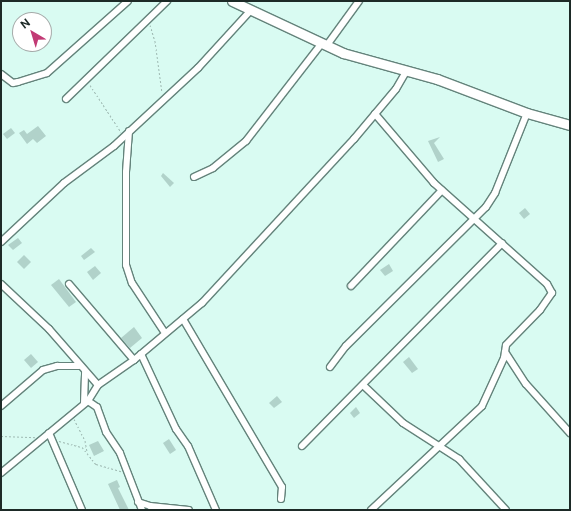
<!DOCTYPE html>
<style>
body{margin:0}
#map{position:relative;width:571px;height:511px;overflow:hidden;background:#d9fbf2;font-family:"Public Sans",sans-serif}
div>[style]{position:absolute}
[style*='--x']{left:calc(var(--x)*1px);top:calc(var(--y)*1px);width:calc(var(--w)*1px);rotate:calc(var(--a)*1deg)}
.building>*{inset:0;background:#b1d2ca}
.path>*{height:1px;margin-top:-0.5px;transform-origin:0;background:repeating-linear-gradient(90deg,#9eb9b2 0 2px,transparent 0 4px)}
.roads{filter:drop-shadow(1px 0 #64837b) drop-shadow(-1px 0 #64837b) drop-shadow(0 1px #64837b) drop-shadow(0 -1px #64837b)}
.street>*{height:6px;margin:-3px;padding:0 3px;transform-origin:3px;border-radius:3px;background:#fff}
.secondary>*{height:9px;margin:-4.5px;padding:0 4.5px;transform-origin:4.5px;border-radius:4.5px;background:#fff}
span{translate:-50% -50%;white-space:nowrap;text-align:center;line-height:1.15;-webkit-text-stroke:3.5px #fff;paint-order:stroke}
.frame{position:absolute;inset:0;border:2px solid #1d2a27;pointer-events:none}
.north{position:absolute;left:12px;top:12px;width:40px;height:40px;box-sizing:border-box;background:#fff;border:1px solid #a5aaa9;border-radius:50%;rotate:322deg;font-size:11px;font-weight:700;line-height:16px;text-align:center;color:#1d2a27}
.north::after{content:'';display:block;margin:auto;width:14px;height:18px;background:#c23a75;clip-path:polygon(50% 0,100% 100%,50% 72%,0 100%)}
</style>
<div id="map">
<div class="building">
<div style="clip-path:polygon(38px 126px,46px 136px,37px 143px,33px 139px,27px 144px,19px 133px,24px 130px,27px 134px)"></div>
<div style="clip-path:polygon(11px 128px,15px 133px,7px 139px,3px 134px)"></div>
<div style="clip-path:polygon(440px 137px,434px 143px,444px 159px,438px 162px,428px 141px)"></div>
<div style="clip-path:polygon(163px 173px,174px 183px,170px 187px,161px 176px)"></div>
<div style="clip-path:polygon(525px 208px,530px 214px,524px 219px,519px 213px)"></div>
<div style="clip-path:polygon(18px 238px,22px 243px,13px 250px,8px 245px)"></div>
<div style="clip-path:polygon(91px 248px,95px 252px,84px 260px,81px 256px)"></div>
<div style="clip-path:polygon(24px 255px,31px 262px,24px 269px,17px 262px)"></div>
<div style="clip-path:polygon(389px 264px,393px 271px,385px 276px,380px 270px)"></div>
<div style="clip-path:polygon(95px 266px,101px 273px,93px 280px,87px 272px)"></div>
<div style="clip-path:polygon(59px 279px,76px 302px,69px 307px,51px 285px)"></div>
<div style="clip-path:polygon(134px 327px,142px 338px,130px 348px,121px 338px)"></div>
<div style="clip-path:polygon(31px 354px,38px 362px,31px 368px,24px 360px)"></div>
<div style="clip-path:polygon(409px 357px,418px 369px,412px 373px,403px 362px)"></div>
<div style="clip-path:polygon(277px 396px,282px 402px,274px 408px,269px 403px)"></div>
<div style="clip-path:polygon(356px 407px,360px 413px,354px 418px,350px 413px)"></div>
<div style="clip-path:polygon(169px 439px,176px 450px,170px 454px,163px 443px)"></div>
<div style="clip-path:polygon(98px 441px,104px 451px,94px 456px,89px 445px)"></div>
<div style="clip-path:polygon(117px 480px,120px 487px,118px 488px,129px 510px,120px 510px,108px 484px)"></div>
</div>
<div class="path">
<div style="--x:150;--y:25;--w:17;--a:73"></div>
<div style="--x:155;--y:41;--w:52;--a:82.3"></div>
<div style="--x:90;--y:85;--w:56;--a:56.6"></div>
<div style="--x:74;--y:419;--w:25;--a:63"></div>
<div style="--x:85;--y:441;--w:10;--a:79"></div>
<div style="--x:1;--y:436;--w:35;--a:2"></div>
<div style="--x:59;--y:441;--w:24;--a:15"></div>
<div style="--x:82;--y:447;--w:22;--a:51"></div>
<div style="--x:96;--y:464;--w:26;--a:16"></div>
</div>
<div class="roads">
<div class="street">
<div style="--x:327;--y:45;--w:54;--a:-54"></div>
<div style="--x:1;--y:74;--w:15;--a:37"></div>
<div style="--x:13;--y:83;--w:5;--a:-11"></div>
<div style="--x:18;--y:82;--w:30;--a:-17"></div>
<div style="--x:47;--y:73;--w:108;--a:-41.6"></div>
<div style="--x:66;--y:99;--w:141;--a:-44.1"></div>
<div style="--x:129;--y:131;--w:41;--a:94.2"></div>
<div style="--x:126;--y:172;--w:93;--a:90"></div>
<div style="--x:126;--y:265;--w:19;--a:72"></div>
<div style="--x:132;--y:283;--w:60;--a:56.6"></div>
<div style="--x:194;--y:177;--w:21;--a:-25"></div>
<div style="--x:213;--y:168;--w:43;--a:-39.3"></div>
<div style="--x:246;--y:141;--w:124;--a:-52.2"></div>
<div style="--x:1;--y:242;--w:86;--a:-43.1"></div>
<div style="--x:64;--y:183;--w:62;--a:-36.5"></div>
<div style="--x:114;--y:146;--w:115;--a:-42.9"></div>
<div style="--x:198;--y:68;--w:79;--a:-47.6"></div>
<div style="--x:1;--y:284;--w:66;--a:43.2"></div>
<div style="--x:49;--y:329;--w:74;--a:48.8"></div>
<div style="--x:69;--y:284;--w:100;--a:49.5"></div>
<div style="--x:351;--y:286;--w:132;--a:-46.5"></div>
<div style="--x:183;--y:319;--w:195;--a:59.5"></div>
<div style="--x:282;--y:487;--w:12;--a:95"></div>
<div style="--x:505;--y:352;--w:38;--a:57"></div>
<div style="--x:526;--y:384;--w:66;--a:48.1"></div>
<div style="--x:141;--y:354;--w:83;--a:65"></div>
<div style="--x:176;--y:429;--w:21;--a:55"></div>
<div style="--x:188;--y:446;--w:70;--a:66.4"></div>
<div style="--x:330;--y:367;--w:26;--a:-53"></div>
<div style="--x:346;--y:346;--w:197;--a:-44.8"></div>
<div style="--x:486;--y:207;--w:17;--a:-57"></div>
<div style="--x:495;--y:193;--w:86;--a:-68.2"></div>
<div style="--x:363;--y:385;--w:55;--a:43.5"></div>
<div style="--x:403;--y:423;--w:67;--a:32.7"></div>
<div style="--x:459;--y:459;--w:69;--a:47.3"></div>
<div style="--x:88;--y:401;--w:11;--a:34"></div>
<div style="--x:97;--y:407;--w:27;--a:70"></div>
<div style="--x:106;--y:432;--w:25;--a:56"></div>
<div style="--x:120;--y:453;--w:61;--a:68.9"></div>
<div style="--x:84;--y:403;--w:31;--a:-88"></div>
<div style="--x:1;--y:406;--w:55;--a:-40.6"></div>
<div style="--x:43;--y:370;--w:15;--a:-16"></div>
<div style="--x:57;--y:366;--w:22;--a:0"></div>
<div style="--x:49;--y:433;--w:84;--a:66.8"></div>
<div style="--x:302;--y:446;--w:285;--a:-45.4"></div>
<div style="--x:1;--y:473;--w:113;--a:-39.6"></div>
<div style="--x:88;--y:401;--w:19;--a:-58"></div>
<div style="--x:98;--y:385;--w:44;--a:-34.8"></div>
<div style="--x:134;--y:360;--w:89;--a:-40"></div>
<div style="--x:202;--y:303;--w:224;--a:-47.2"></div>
<div style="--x:354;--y:139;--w:65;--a:-50"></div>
<div style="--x:396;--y:89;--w:20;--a:-60"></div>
<div style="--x:138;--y:502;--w:13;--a:18"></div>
<div style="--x:150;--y:506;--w:39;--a:6"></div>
<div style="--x:371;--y:510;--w:152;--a:-43.1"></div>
<div style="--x:482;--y:406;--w:53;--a:-65.4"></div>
<div style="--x:504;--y:358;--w:13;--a:-81"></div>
<div style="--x:506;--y:345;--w:49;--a:-45.8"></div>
<div style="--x:540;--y:310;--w:21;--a:-55"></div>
<div style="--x:552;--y:293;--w:10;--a:-119"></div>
<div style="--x:547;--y:284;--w:152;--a:-138.2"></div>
<div style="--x:434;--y:183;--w:91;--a:-130.5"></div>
</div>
<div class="secondary">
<div style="--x:232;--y:1;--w:123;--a:25.1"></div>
<div style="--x:343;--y:53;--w:98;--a:15.5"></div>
<div style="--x:437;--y:79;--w:96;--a:20.7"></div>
<div style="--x:527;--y:113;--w:45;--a:15.6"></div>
</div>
</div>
<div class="frame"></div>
<div class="north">N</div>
</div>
